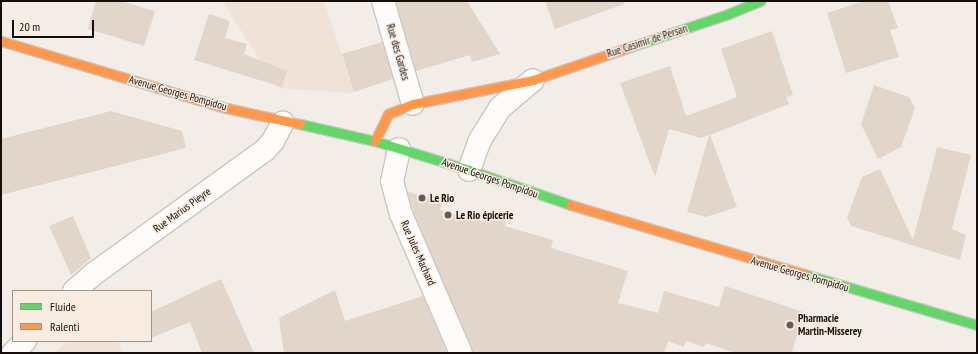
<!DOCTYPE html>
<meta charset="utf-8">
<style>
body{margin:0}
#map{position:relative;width:978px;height:354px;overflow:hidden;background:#f3ede7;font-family:"PT Sans Narrow",sans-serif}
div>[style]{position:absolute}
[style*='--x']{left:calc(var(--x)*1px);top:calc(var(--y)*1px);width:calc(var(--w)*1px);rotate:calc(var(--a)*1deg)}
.built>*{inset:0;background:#f0e2d7}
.building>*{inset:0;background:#e2d6ca}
.roads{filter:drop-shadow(1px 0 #cbc6c1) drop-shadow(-1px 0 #cbc6c1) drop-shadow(0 1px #cbc6c1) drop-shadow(0 -1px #cbc6c1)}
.street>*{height:22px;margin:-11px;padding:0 11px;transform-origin:11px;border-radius:11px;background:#fdfcfb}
.fast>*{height:9px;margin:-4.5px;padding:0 4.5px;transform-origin:4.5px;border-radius:4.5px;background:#63d668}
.slow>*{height:9px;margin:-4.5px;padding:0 4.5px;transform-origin:4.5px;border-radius:4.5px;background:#ff974d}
.dots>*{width:11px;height:11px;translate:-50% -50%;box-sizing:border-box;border:2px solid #f9ece1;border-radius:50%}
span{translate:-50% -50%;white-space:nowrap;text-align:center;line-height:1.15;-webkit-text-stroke:3px #f9ece1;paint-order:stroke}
.street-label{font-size:11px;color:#140f0c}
.poi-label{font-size:11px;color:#140f0c;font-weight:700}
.left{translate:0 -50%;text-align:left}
.frame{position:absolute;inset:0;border:2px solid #140f0c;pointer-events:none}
.legend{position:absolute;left:12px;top:290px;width:140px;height:52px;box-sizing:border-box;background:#f9ece1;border:1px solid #9d948c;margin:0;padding:5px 7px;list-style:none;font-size:12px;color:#140f0c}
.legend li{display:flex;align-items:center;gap:8px;height:20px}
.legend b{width:20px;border:1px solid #9d948c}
.scale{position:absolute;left:12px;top:20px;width:82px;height:18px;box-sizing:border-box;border:2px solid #140f0c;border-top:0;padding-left:5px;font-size:12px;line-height:14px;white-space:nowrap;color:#140f0c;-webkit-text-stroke:3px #f9ece1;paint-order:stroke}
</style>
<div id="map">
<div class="built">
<div style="clip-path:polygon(222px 1px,324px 1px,354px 92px,350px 93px,278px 88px)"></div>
<div style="clip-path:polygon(67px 341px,118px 341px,123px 353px,54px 353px)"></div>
</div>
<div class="building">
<div style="clip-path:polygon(96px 1px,121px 1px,155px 11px,144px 46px,88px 29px)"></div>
<div style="clip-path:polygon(396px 1px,467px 1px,500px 54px,472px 62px,470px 55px,416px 71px)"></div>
<div style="clip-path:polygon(545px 1px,624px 1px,624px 4px,555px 29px)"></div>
<div style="clip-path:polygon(863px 1px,888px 1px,898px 28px,890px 30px,899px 57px,846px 73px,827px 13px)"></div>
<div style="clip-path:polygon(209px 14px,230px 21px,225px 38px,247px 44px,244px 54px,287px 71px,282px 87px,194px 60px)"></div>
<div style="clip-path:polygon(772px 31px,793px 95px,786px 97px,789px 104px,710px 135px,737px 207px,706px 217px,687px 212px,709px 135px,701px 138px,669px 129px,655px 177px,620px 83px,670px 66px,686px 116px,737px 97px,721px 49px)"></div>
<div style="clip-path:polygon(382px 42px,393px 79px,354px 92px,342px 54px)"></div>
<div style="clip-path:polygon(874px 85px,909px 97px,915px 108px,901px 147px,878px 159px,861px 124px)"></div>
<div style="clip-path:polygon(111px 111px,182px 131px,186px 148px,1px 195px,1px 139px)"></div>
<div style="clip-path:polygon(937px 147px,971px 155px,952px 229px,966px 235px,960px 260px,851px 226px,847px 218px,862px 177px,880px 169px,913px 240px)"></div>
<div style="clip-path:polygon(408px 192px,443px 201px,440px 210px,484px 222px,487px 213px,506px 219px,505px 226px,553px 240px,551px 248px,628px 271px,618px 303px,658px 313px,664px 291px,719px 307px,725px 286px,803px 312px,792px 353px,736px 353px,706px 343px,704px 347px,686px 341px,684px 347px,668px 341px,664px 353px,473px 353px,413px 210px)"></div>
<div style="clip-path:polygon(73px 216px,91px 258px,71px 275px,49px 226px)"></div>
<div style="clip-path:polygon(221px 279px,254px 353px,202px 353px,190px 322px,151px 338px,151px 312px)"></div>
<div style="clip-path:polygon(335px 290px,345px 321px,423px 296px,447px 353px,284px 353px,279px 318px)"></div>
</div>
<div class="roads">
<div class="street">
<div style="--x:383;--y:1;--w:107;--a:73.8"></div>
<div style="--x:399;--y:149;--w:33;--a:102"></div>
<div style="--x:392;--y:181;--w:34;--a:75"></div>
<div style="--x:401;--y:214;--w:151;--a:66.7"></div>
<div style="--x:469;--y:170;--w:32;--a:-70"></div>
<div style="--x:480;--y:140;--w:38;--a:-58"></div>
<div style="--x:500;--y:108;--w:43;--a:-40.3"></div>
<div style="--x:74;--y:291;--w:28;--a:-41"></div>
<div style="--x:95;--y:273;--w:210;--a:-35.9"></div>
<div style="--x:265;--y:150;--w:12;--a:-48"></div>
<div style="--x:273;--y:141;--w:21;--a:-62"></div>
<div style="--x:13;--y:353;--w:17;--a:-45"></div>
</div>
<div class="fast">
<div style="--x:630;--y:47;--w:103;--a:-18.6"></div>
<div style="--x:728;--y:14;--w:35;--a:-22"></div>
<div style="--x:300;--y:124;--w:77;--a:12.8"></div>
<div style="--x:375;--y:141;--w:98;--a:17.1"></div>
<div style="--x:469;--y:170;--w:108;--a:18.9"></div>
<div style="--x:804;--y:274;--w:180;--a:16.4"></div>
</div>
<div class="slow">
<div style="--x:1;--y:41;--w:235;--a:16.6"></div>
<div style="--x:226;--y:108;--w:76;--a:12.2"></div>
<div style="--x:375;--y:141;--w:30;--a:-64"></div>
<div style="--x:388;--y:114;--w:27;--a:-22"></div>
<div style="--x:413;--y:104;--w:122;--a:-11.3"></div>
<div style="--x:533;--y:80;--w:102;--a:-18.8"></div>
<div style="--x:571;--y:205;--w:243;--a:16.5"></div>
</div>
</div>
<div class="dots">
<div style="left:422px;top:198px;background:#625d59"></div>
<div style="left:448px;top:215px;background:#625d59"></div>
<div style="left:790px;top:325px;background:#625d59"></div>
</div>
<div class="street-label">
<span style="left:647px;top:41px;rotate:-18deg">Rue Casimir de Persan</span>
<span style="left:398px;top:52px;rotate:74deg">Rue des Gardes</span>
<span style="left:178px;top:93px;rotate:16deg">Avenue Georges Pompidou</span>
<span style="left:490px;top:178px;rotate:19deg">Avenue Georges Pompidou</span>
<span style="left:182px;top:210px;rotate:-36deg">Rue Marius Pieyre</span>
<span style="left:418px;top:253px;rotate:66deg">Rue Jules Machard</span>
<span style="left:800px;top:274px;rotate:16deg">Avenue Georges Pompidou</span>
</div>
<div class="poi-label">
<span class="left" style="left:430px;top:198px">Le Rio</span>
<span class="left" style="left:456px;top:215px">Le Rio épicerie</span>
<span class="left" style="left:798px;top:325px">Pharmacie<br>Martin-Misserey</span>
</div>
<div class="frame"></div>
<ul class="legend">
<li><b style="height:5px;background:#63d668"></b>Fluide</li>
<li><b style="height:5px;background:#ff974d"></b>Ralenti</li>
</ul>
<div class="scale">20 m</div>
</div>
